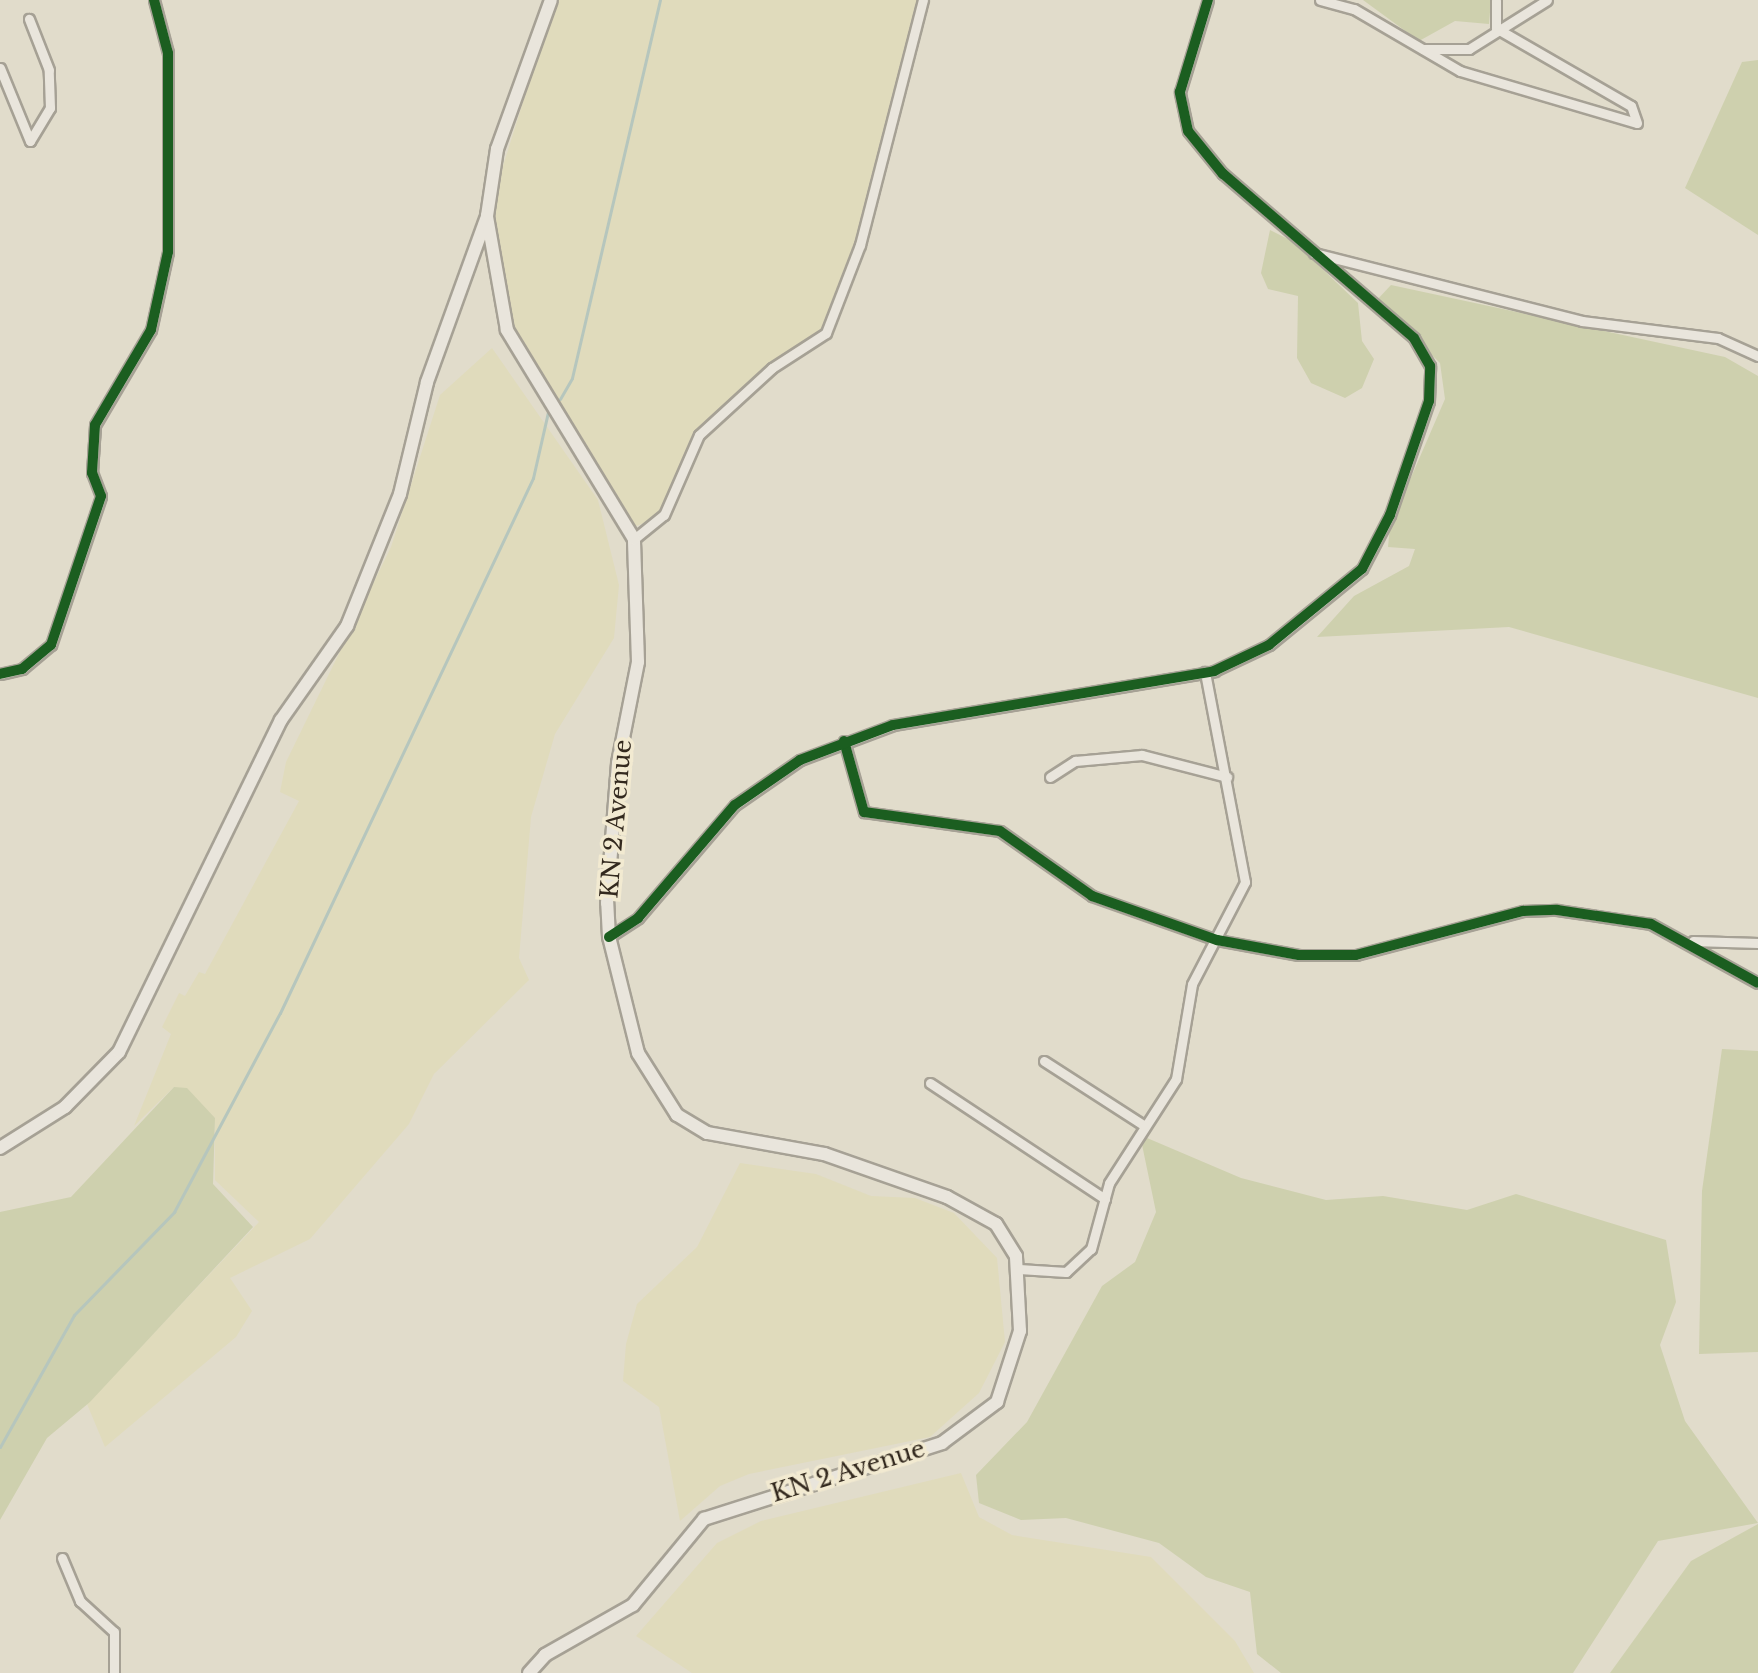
<!DOCTYPE html>
<style>
body{margin:0}
#map{position:relative;width:1758px;height:1673px;overflow:hidden;background:#e1dccb;font-family:"Libre Baskerville",serif}
div>[style]{position:absolute}
[style*='--x']{left:calc(var(--x)*1px);top:calc(var(--y)*1px);width:calc(var(--w)*1px);rotate:calc(var(--a)*1deg)}
.farmland>*{inset:0;background:#e0dbbc}
.green>*{inset:0;background:#ced0ae}
.stream>*{height:3px;margin:-1.5px;padding:0 1.5px;transform-origin:1.5px;border-radius:1.5px;background:#b6c6bd}
.roads{filter:drop-shadow(2px 0 #a6a195) drop-shadow(-2px 0 #a6a195) drop-shadow(0 2px #a6a195) drop-shadow(0 -2px #a6a195)}
.minor>*{height:9px;margin:-4.5px;padding:0 4.5px;transform-origin:4.5px;border-radius:4.5px;background:#e9e5dc}
.secondary>*{height:12px;margin:-6px;padding:0 6px;transform-origin:6px;border-radius:6px;background:#e9e5dc}
.cycleway>*{height:10px;margin:-5px;padding:0 5px;transform-origin:5px;border-radius:5px;background:#1b5e20}
span{translate:-50% -50%;white-space:nowrap;text-align:center;line-height:1.15;-webkit-text-stroke:7px #f2ead1;paint-order:stroke}
.street-label{font-size:24px;color:#33291e}
</style>
<div id="map">
<div class="farmland">
<div style="clip-path:polygon(555px 0,923px 0,851px 265px,822px 339px,793px 353px,696px 442px,664px 515px,629px 529px,519px 352px,496px 297px,491px 234px,503px 166px)"></div>
<div style="clip-path:polygon(492px 348px,598px 500px,619px 585px,614px 638px,555px 734px,531px 817px,519px 958px,529px 980px,434px 1074px,409px 1124px,310px 1239px,230px 1278px,252px 1311px,236px 1337px,105px 1447px,87px 1404px,259px 1222px,215px 1180px,215px 1118px,174px 1087px,134px 1126px,171px 1034px,162px 1027px,179px 993px,185px 996px,199px 972px,205px 974px,299px 801px,280px 792px,286px 762px,391px 547px,440px 395px)"></div>
<div style="clip-path:polygon(740px 1163px,816px 1174px,871px 1196px,915px 1198px,954px 1213px,997px 1258px,1005px 1342px,979px 1393px,930px 1437px,749px 1474px,720px 1486px,680px 1521px,659px 1407px,623px 1381px,626px 1344px,637px 1304px,697px 1247px)"></div>
<div style="clip-path:polygon(961px 1473px,979px 1517px,1012px 1535px,1151px 1557px,1235px 1641px,1254px 1673px,692px 1673px,636px 1636px,717px 1543px,761px 1521px)"></div>
</div>
<div class="green">
<div style="clip-path:polygon(1363px 0,1491px 0,1489px 24px,1455px 21px,1419px 41px)"></div>
<div style="clip-path:polygon(1758px 60px,1758px 235px,1685px 188px,1742px 62px)"></div>
<div style="clip-path:polygon(1270px 230px,1294px 242px,1358px 303px,1362px 341px,1374px 359px,1362px 388px,1345px 398px,1311px 383px,1297px 358px,1298px 296px,1268px 289px,1261px 273px)"></div>
<div style="clip-path:polygon(1391px 285px,1725px 357px,1758px 376px,1758px 698px,1509px 627px,1317px 637px,1354px 596px,1409px 566px,1415px 549px,1388px 547px,1390px 526px,1445px 399px,1440px 363px,1376px 301px)"></div>
<div style="clip-path:polygon(1722px 1049px,1758px 1051px,1758px 1352px,1699px 1354px,1702px 1191px)"></div>
<div style="clip-path:polygon(174px 1087px,187px 1088px,215px 1118px,213px 1184px,253px 1227px,90px 1402px,47px 1438px,0 1520px,0 1212px,71px 1197px)"></div>
<div style="clip-path:polygon(1140px 1135px,1241px 1178px,1326px 1200px,1383px 1196px,1467px 1210px,1516px 1194px,1666px 1240px,1676px 1302px,1660px 1345px,1685px 1421px,1758px 1523px,1658px 1541px,1573px 1673px,1281px 1673px,1257px 1654px,1250px 1592px,1206px 1577px,1159px 1543px,1066px 1518px,1021px 1520px,979px 1503px,976px 1475px,1027px 1422px,1102px 1286px,1135px 1262px,1156px 1212px)"></div>
<div style="clip-path:polygon(1758px 1524px,1758px 1673px,1610px 1673px,1691px 1561px)"></div>
</div>
<div class="stream">
<div style="--x:560;--y:399;--w:24;--a:-60"></div>
<div style="--x:572;--y:378;--w:388;--a:-76.9"></div>
<div style="--x:0;--y:1447;--w:151;--a:-60.7"></div>
<div style="--x:74;--y:1315;--w:144;--a:-45.8"></div>
<div style="--x:174;--y:1212;--w:225;--a:-62"></div>
<div style="--x:280;--y:1013;--w:592;--a:-64.69"></div>
<div style="--x:533;--y:478;--w:68;--a:-77.2"></div>
</div>
<div class="roads">
<div class="minor">
<div style="--x:1320;--y:0;--w:35;--a:15"></div>
<div style="--x:1354;--y:9;--w:123;--a:30.3"></div>
<div style="--x:1460;--y:71;--w:184;--a:16.4"></div>
<div style="--x:1637;--y:123;--w:18;--a:-109"></div>
<div style="--x:1631;--y:106;--w:156;--a:-150"></div>
<div style="--x:1496;--y:28;--w:28;--a:-90"></div>
<div style="--x:1423;--y:49;--w:46;--a:0"></div>
<div style="--x:1469;--y:49;--w:92;--a:-32.1"></div>
<div style="--x:0;--y:68;--w:79;--a:67.7"></div>
<div style="--x:30;--y:141;--w:39;--a:-59"></div>
<div style="--x:50;--y:108;--w:38;--a:-92"></div>
<div style="--x:49;--y:70;--w:55;--a:-111.4"></div>
<div style="--x:1314;--y:253;--w:276;--a:14.2"></div>
<div style="--x:1582;--y:321;--w:137;--a:7.1"></div>
<div style="--x:1718;--y:338;--w:44;--a:24.2"></div>
<div style="--x:634;--y:539;--w:38;--a:-39"></div>
<div style="--x:664;--y:515;--w:87;--a:-66.4"></div>
<div style="--x:699;--y:435;--w:99;--a:-42.5"></div>
<div style="--x:772;--y:368;--w:64;--a:-32.9"></div>
<div style="--x:826;--y:333;--w:94;--a:-68.9"></div>
<div style="--x:860;--y:245;--w:253;--a:-75.6"></div>
<div style="--x:0;--y:674;--w:23;--a:-13"></div>
<div style="--x:22;--y:669;--w:38;--a:-40"></div>
<div style="--x:51;--y:645;--w:157;--a:-71.4"></div>
<div style="--x:101;--y:496;--w:25;--a:-111"></div>
<div style="--x:92;--y:473;--w:48;--a:-86.4"></div>
<div style="--x:95;--y:425;--w:110;--a:-59.5"></div>
<div style="--x:151;--y:330;--w:80;--a:-77.7"></div>
<div style="--x:168;--y:252;--w:199;--a:-90"></div>
<div style="--x:168;--y:53;--w:55;--a:-104.8"></div>
<div style="--x:844;--y:741;--w:74;--a:74.3"></div>
<div style="--x:864;--y:812;--w:137;--a:8"></div>
<div style="--x:1000;--y:831;--w:113;--a:35.2"></div>
<div style="--x:1092;--y:896;--w:133;--a:19.4"></div>
<div style="--x:1217;--y:940;--w:83;--a:10.4"></div>
<div style="--x:1299;--y:955;--w:57;--a:0"></div>
<div style="--x:1356;--y:955;--w:173;--a:-14.8"></div>
<div style="--x:1523;--y:911;--w:34;--a:-2"></div>
<div style="--x:1557;--y:910;--w:95;--a:8.5"></div>
<div style="--x:1651;--y:924;--w:122;--a:28.9"></div>
<div style="--x:1050;--y:777;--w:30;--a:-33"></div>
<div style="--x:1075;--y:761;--w:67;--a:-5.1"></div>
<div style="--x:1142;--y:755;--w:88;--a:14.5"></div>
<div style="--x:609;--y:937;--w:35;--a:-33"></div>
<div style="--x:638;--y:918;--w:149;--a:-49.4"></div>
<div style="--x:735;--y:805;--w:79;--a:-34.7"></div>
<div style="--x:800;--y:760;--w:99;--a:-20.6"></div>
<div style="--x:893;--y:725;--w:326;--a:-9.5"></div>
<div style="--x:1214;--y:671;--w:61;--a:-25.3"></div>
<div style="--x:1269;--y:645;--w:120;--a:-39.3"></div>
<div style="--x:1362;--y:569;--w:61;--a:-62.6"></div>
<div style="--x:1390;--y:515;--w:120;--a:-71.1"></div>
<div style="--x:1429;--y:401;--w:35;--a:-88"></div>
<div style="--x:1430;--y:366;--w:32;--a:-120"></div>
<div style="--x:1414;--y:338;--w:252;--a:-139.3"></div>
<div style="--x:1223;--y:174;--w:55;--a:-129.1"></div>
<div style="--x:1188;--y:131;--w:40;--a:-102"></div>
<div style="--x:1180;--y:92;--w:96;--a:-73.1"></div>
<div style="--x:1693;--y:941;--w:65;--a:1.8"></div>
<div style="--x:1044;--y:1061;--w:120;--a:32.8"></div>
<div style="--x:930;--y:1083;--w:210;--a:33.5"></div>
<div style="--x:1019;--y:1269;--w:47;--a:3.7"></div>
<div style="--x:1066;--y:1272;--w:34;--a:-43"></div>
<div style="--x:1091;--y:1249;--w:68;--a:-74.7"></div>
<div style="--x:1109;--y:1183;--w:124;--a:-57.2"></div>
<div style="--x:1176;--y:1079;--w:96;--a:-80.4"></div>
<div style="--x:1192;--y:984;--w:115;--a:-62.5"></div>
<div style="--x:1245;--y:882;--w:214;--a:-100.8"></div>
<div style="--x:62;--y:1558;--w:47;--a:67.3"></div>
<div style="--x:80;--y:1601;--w:46;--a:42.4"></div>
<div style="--x:114;--y:1632;--w:41;--a:90"></div>
</div>
<div class="secondary">
<div style="--x:0;--y:1148;--w:77;--a:-32.2"></div>
<div style="--x:65;--y:1107;--w:77;--a:-45.5"></div>
<div style="--x:119;--y:1052;--w:369;--a:-64"></div>
<div style="--x:281;--y:720;--w:115;--a:-54.9"></div>
<div style="--x:347;--y:626;--w:142;--a:-68.1"></div>
<div style="--x:400;--y:494;--w:115;--a:-76.4"></div>
<div style="--x:427;--y:382;--w:173;--a:-70.1"></div>
<div style="--x:529;--y:1673;--w:24;--a:-48"></div>
<div style="--x:545;--y:1655;--w:101;--a:-29.6"></div>
<div style="--x:633;--y:1605;--w:112;--a:-50.5"></div>
<div style="--x:704;--y:1519;--w:250;--a:-17.7"></div>
<div style="--x:942;--y:1443;--w:69;--a:-36.7"></div>
<div style="--x:997;--y:1402;--w:75;--a:-72.1"></div>
<div style="--x:1020;--y:1331;--w:75;--a:-93.1"></div>
<div style="--x:1016;--y:1256;--w:38;--a:-122"></div>
<div style="--x:996;--y:1224;--w:56;--a:-151.1"></div>
<div style="--x:947;--y:1197;--w:130;--a:-160.7"></div>
<div style="--x:824;--y:1154;--w:119;--a:-169.8"></div>
<div style="--x:707;--y:1133;--w:35;--a:-149"></div>
<div style="--x:677;--y:1115;--w:73;--a:-122.2"></div>
<div style="--x:638;--y:1053;--w:120;--a:-104"></div>
<div style="--x:609;--y:937;--w:34;--a:-93"></div>
<div style="--x:607;--y:903;--w:140;--a:-85.5"></div>
<div style="--x:618;--y:763;--w:103;--a:-78.8"></div>
<div style="--x:638;--y:662;--w:123;--a:-91.9"></div>
<div style="--x:634;--y:539;--w:245;--a:-121.3"></div>
<div style="--x:507;--y:330;--w:116;--a:-100"></div>
<div style="--x:487;--y:216;--w:68;--a:-81.5"></div>
<div style="--x:497;--y:149;--w:158;--a:-70.1"></div>
</div>
</div>
<div class="cycleway">
<div style="--x:0;--y:674;--w:23;--a:-13"></div>
<div style="--x:22;--y:669;--w:38;--a:-40"></div>
<div style="--x:51;--y:645;--w:157;--a:-71.4"></div>
<div style="--x:101;--y:496;--w:25;--a:-111"></div>
<div style="--x:92;--y:473;--w:48;--a:-86.4"></div>
<div style="--x:95;--y:425;--w:110;--a:-59.5"></div>
<div style="--x:151;--y:330;--w:80;--a:-77.7"></div>
<div style="--x:168;--y:252;--w:199;--a:-90"></div>
<div style="--x:168;--y:53;--w:55;--a:-104.8"></div>
<div style="--x:844;--y:741;--w:74;--a:74.3"></div>
<div style="--x:864;--y:812;--w:137;--a:8"></div>
<div style="--x:1000;--y:831;--w:113;--a:35.2"></div>
<div style="--x:1092;--y:896;--w:133;--a:19.4"></div>
<div style="--x:1217;--y:940;--w:83;--a:10.4"></div>
<div style="--x:1299;--y:955;--w:57;--a:0"></div>
<div style="--x:1356;--y:955;--w:173;--a:-14.8"></div>
<div style="--x:1523;--y:911;--w:34;--a:-2"></div>
<div style="--x:1557;--y:910;--w:95;--a:8.5"></div>
<div style="--x:1651;--y:924;--w:122;--a:28.9"></div>
<div style="--x:609;--y:937;--w:35;--a:-33"></div>
<div style="--x:638;--y:918;--w:149;--a:-49.4"></div>
<div style="--x:735;--y:805;--w:79;--a:-34.7"></div>
<div style="--x:800;--y:760;--w:99;--a:-20.6"></div>
<div style="--x:893;--y:725;--w:326;--a:-9.5"></div>
<div style="--x:1214;--y:671;--w:61;--a:-25.3"></div>
<div style="--x:1269;--y:645;--w:120;--a:-39.3"></div>
<div style="--x:1362;--y:569;--w:61;--a:-62.6"></div>
<div style="--x:1390;--y:515;--w:120;--a:-71.1"></div>
<div style="--x:1429;--y:401;--w:35;--a:-88"></div>
<div style="--x:1430;--y:366;--w:32;--a:-120"></div>
<div style="--x:1414;--y:338;--w:252;--a:-139.3"></div>
<div style="--x:1223;--y:174;--w:55;--a:-129.1"></div>
<div style="--x:1188;--y:131;--w:40;--a:-102"></div>
<div style="--x:1180;--y:92;--w:96;--a:-73.1"></div>
</div>
<div class="street-label">
<span style="left:616px;top:819px;rotate:-85deg">KN 2 Avenue</span>
<span style="left:848px;top:1471px;rotate:-17deg">KN 2 Avenue</span>
</div>
</div>
